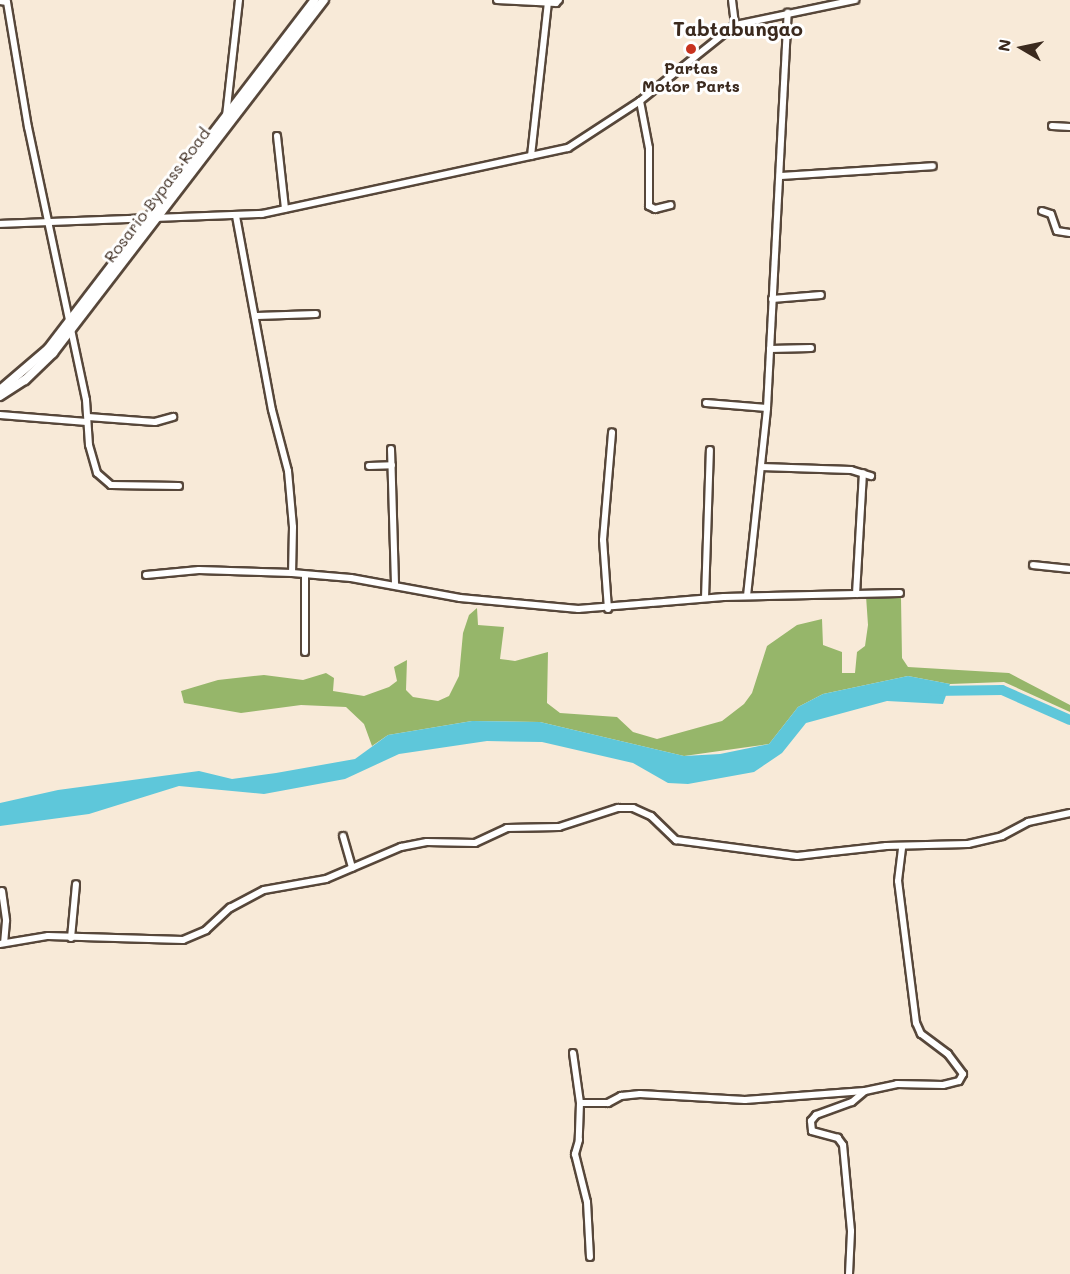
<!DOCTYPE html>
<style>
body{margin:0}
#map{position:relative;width:1070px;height:1274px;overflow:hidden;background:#f8ead8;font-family:Mali,sans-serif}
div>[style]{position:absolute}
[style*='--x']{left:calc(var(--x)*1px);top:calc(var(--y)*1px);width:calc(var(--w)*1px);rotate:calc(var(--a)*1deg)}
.forest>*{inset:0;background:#96b66a}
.water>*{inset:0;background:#5ec7da}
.river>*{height:10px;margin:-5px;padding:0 5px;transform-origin:5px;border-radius:5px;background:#5ec7da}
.roads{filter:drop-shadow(2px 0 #57473a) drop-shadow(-2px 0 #57473a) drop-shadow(0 2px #57473a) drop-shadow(0 -2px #57473a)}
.minor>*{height:6px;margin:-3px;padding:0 3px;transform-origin:3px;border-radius:3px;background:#fff}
.major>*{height:8px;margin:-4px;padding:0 4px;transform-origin:4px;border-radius:4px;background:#fff}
.dots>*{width:16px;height:16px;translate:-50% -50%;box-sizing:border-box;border:3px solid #fff;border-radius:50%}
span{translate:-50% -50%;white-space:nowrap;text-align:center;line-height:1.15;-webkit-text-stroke:6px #fff;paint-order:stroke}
.poi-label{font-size:16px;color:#3b2a1e;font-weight:700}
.street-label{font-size:16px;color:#3b2a1e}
.quarter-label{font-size:20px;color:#3b2a1e;font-weight:700}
.north{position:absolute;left:992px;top:18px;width:60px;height:60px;-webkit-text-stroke:4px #fff;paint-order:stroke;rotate:279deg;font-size:16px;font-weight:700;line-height:24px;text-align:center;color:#3b2a1e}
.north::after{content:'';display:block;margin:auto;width:21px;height:27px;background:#3b2a1e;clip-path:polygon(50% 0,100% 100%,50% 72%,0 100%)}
</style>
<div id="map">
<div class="forest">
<div style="clip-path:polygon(866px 596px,901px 598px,902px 658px,908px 667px,1009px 673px,1070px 705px,1070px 712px,1004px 682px,950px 684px,908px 676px,823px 694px,798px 707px,769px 744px,684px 756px,540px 722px,472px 721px,388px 735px,372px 746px,364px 724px,346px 707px,301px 705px,241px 713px,184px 703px,181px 691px,218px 680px,264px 675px,303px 680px,326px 673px,334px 678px,333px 691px,364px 696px,389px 687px,397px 681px,394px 667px,407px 660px,406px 690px,413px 697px,438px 701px,449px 696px,459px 676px,463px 633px,469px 615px,477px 608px,478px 625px,504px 627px,500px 659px,515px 661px,548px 652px,547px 703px,560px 713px,617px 717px,633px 732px,657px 739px,722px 721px,744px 704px,752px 693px,767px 646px,797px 625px,822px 619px,823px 645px,842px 652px,842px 673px,855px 673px,857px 652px,865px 646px,868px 625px)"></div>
</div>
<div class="water">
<div style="clip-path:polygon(908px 676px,950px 684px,943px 704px,887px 701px,806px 723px,782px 753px,754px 772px,688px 784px,668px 783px,633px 763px,542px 742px,487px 741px,399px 754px,345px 779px,264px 794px,179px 786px,89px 814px,0 826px,0 803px,58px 790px,199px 771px,232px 779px,276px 773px,355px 759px,388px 735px,472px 721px,540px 722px,684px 756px,720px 754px,769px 744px,798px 707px,823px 694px)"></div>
</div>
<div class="river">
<div style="--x:933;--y:691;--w:69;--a:-0.8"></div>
<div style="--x:1002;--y:690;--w:74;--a:23.8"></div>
</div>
<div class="roads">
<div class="minor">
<div style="--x:497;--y:0;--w:59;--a:2.9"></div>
<div style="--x:556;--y:3;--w:4;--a:-45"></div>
<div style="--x:732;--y:0;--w:25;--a:83"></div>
<div style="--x:0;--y:1;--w:7;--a:8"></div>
<div style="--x:7;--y:2;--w:127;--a:80.5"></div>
<div style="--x:28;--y:127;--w:279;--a:78"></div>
<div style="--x:86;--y:400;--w:45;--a:86.2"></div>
<div style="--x:89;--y:445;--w:29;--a:74"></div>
<div style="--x:97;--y:473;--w:18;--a:41"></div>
<div style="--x:111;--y:485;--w:68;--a:0.8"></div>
<div style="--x:640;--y:101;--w:48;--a:79.2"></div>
<div style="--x:649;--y:148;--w:58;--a:90"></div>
<div style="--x:649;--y:206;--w:7;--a:27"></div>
<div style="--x:655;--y:209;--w:16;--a:-14"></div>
<div style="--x:226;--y:116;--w:117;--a:-83.6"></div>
<div style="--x:1052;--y:126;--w:18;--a:3"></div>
<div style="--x:277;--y:136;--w:73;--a:83.7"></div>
<div style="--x:531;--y:156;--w:154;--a:-83.7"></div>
<div style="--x:780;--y:176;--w:153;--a:-3.7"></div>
<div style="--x:1042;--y:211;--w:9;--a:18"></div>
<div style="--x:1051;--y:214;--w:18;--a:71"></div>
<div style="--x:1057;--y:231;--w:13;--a:9"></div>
<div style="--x:236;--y:216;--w:197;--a:79.5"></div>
<div style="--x:272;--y:410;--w:63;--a:75.3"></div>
<div style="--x:288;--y:471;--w:56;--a:84.9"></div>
<div style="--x:293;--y:527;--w:46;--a:91.2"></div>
<div style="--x:0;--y:224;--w:262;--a:-2.2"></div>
<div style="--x:262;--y:214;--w:313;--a:-12.2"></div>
<div style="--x:568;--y:148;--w:86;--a:-33.1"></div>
<div style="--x:640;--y:101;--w:122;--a:-38.7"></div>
<div style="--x:735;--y:25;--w:123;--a:-11.8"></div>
<div style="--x:772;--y:299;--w:49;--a:-4.7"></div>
<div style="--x:257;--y:316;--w:59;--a:-1.9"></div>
<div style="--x:770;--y:349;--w:41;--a:-1.4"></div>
<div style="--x:706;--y:403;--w:61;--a:4.7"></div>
<div style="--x:0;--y:415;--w:87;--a:4.6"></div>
<div style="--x:88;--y:417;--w:67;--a:4.3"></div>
<div style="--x:155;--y:422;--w:19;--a:-16"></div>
<div style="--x:391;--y:449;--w:136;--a:88.3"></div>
<div style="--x:369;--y:466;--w:23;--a:-2"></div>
<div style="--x:761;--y:467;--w:90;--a:1.9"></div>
<div style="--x:851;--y:470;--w:21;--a:17"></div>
<div style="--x:1033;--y:565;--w:37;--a:6"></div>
<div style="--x:146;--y:575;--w:53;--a:-5.4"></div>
<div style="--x:199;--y:570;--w:93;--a:1.8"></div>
<div style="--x:292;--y:573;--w:59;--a:4.8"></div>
<div style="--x:351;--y:578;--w:111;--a:10.4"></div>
<div style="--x:460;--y:598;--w:119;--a:5.3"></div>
<div style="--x:578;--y:609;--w:146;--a:-4.7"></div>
<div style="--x:724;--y:597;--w:176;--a:-1.3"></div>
<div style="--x:856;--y:594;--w:121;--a:-86.7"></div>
<div style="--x:747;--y:596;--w:189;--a:-83.9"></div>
<div style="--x:767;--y:408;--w:396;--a:-87"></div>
<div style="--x:705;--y:598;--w:148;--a:-88.1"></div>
<div style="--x:608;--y:609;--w:69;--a:-94.1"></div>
<div style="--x:603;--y:540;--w:108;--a:-85.2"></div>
<div style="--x:305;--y:652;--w:77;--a:-90"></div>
<div style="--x:343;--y:836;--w:33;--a:74"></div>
<div style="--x:2;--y:891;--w:30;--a:82"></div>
<div style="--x:6;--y:921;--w:22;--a:95"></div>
<div style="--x:71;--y:938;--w:54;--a:-84.7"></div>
<div style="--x:0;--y:944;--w:49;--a:-9.5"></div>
<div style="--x:48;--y:936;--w:135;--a:1.7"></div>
<div style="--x:183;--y:940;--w:25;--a:-23"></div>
<div style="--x:206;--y:930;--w:33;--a:-43"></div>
<div style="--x:230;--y:908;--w:38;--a:-28"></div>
<div style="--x:264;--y:890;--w:63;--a:-10.1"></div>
<div style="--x:326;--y:879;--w:82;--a:-23.1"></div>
<div style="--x:401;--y:847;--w:26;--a:-11"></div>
<div style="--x:427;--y:842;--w:48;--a:1.2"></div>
<div style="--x:475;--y:843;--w:35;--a:-25"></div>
<div style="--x:507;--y:828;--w:52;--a:-1.1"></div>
<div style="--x:559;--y:827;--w:62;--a:-17.9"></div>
<div style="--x:618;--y:808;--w:15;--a:0"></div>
<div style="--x:633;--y:808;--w:20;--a:24"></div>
<div style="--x:651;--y:816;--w:35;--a:44"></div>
<div style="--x:676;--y:840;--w:122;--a:7.5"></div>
<div style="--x:797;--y:856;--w:90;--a:-6.4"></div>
<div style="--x:886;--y:846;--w:82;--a:-1.4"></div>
<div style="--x:968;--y:844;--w:35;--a:-13"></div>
<div style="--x:1002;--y:836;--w:30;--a:-28"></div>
<div style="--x:1028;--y:822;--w:43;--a:-12.1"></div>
<div style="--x:573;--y:1053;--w:50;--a:82"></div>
<div style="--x:580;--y:1103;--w:37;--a:92"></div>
<div style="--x:579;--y:1140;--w:15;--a:106"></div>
<div style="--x:575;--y:1154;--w:49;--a:76"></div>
<div style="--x:587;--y:1202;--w:55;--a:86.9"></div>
<div style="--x:580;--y:1103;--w:28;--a:0"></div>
<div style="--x:608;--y:1103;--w:15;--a:-28"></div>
<div style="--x:621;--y:1096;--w:19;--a:-6"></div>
<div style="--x:640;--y:1094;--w:105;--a:3.3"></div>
<div style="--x:745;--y:1100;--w:120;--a:-4.3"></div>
<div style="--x:849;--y:1274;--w:43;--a:-87.3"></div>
<div style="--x:851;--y:1231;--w:86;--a:-95.3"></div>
<div style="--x:843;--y:1145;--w:9;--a:-126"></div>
<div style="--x:838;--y:1138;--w:27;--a:-165"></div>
<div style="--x:812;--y:1131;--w:10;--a:-96"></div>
<div style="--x:811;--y:1121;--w:8;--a:-50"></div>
<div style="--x:816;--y:1115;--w:38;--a:-20"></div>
<div style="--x:852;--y:1102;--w:17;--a:-40"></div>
<div style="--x:865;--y:1091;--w:33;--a:-12"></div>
<div style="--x:897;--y:1084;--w:46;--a:1.2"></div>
<div style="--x:943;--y:1085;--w:16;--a:-14"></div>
<div style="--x:959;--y:1081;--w:8;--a:-60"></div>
<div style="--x:963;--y:1074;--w:25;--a:-127"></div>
<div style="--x:948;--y:1054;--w:34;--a:-143"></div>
<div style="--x:921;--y:1034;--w:12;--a:-114"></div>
<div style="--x:916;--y:1023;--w:143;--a:-97.2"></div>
<div style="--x:898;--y:881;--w:33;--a:-83"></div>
</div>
<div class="major">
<div style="--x:0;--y:390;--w:63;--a:-40.5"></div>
<div style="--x:48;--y:349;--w:439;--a:-52.6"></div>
<div style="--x:0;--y:396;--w:30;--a:-33"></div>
<div style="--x:25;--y:380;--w:39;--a:-44"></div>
<div style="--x:53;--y:353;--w:445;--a:-52.5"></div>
</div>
</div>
<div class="dots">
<div style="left:691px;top:49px;background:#c8321e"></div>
</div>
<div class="poi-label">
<span style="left:691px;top:77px">Partas<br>Motor Parts</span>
</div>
<div class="street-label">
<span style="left:157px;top:195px;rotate:-53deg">Rosario Bypass Road</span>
</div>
<div class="quarter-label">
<span style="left:738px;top:28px">Tabtabungao</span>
</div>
<div class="north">N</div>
</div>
